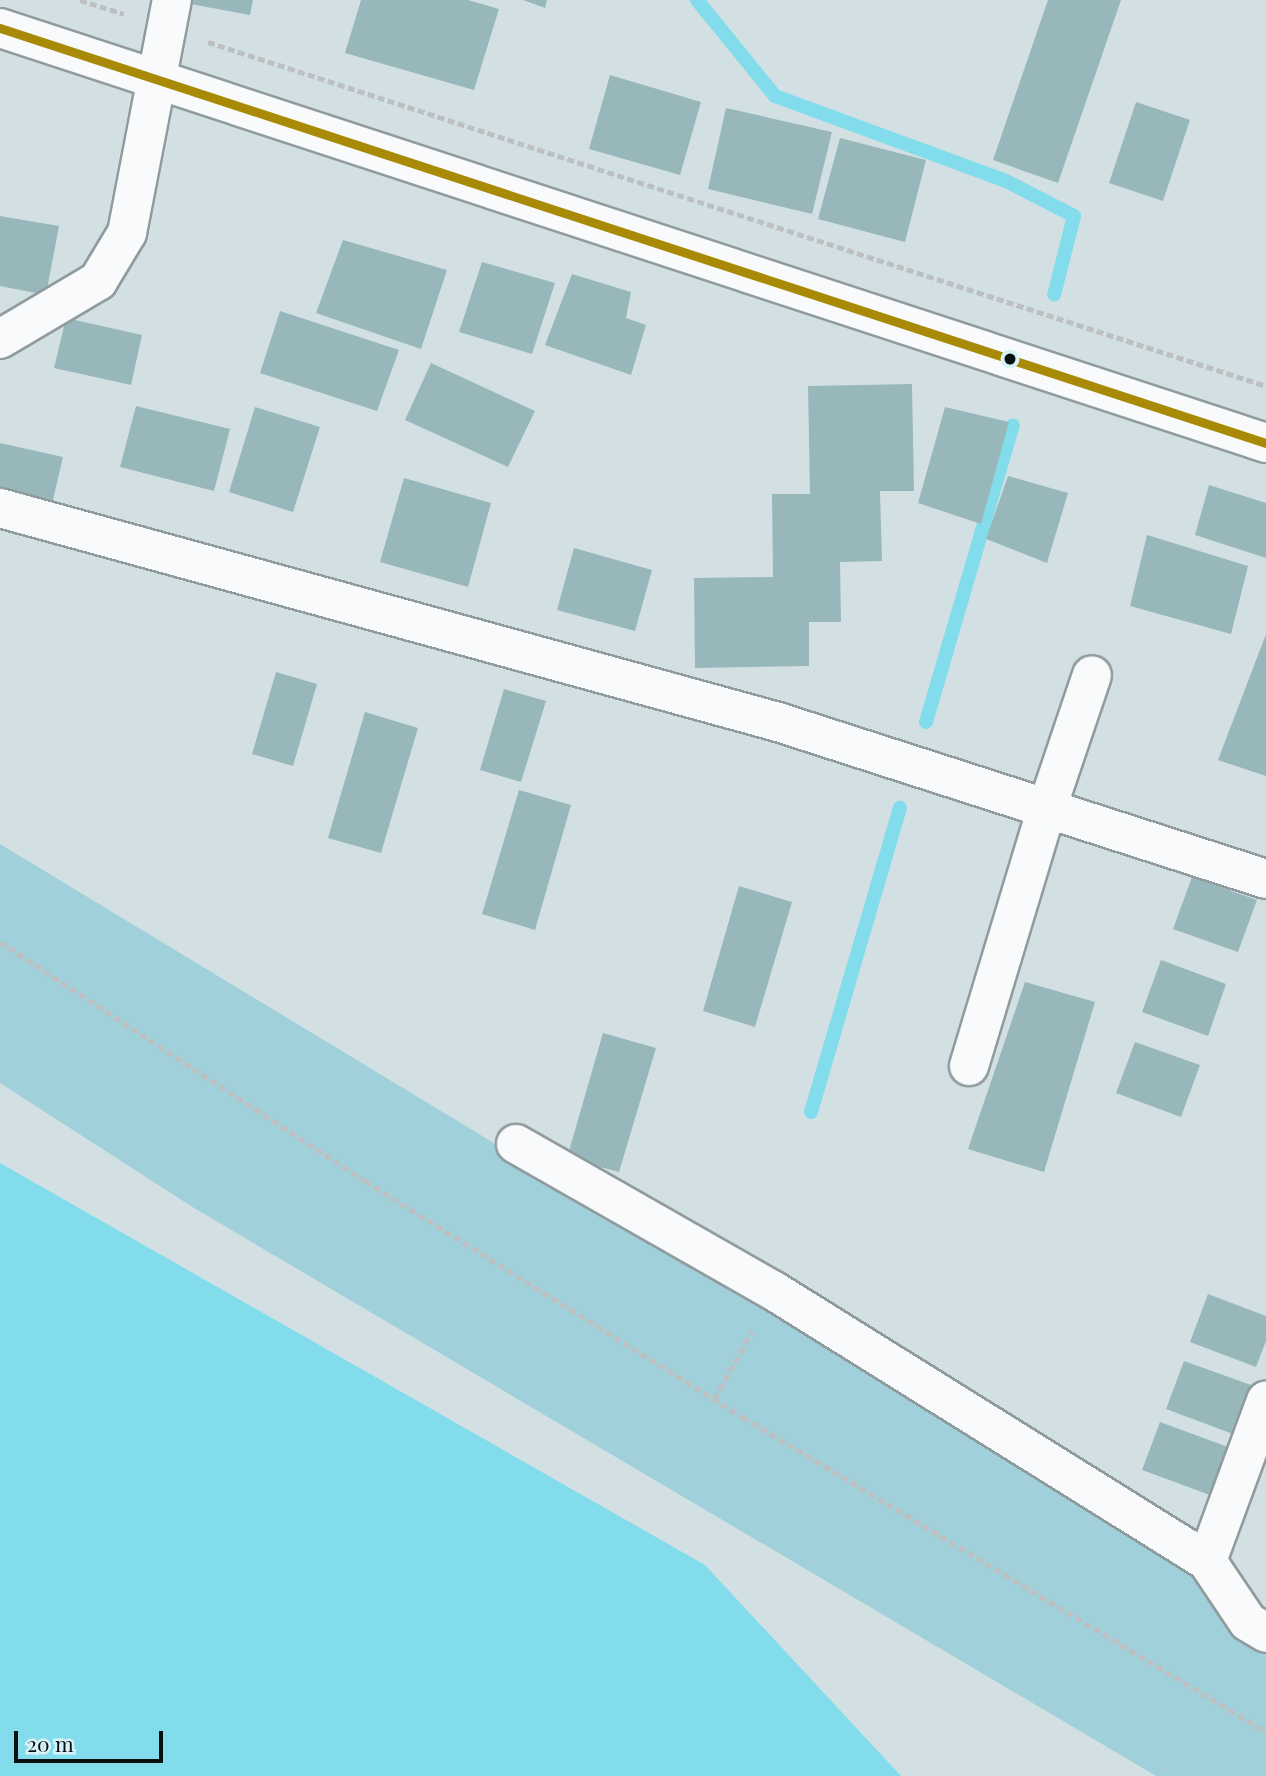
<!DOCTYPE html>
<style>
body{margin:0}
#map{position:relative;width:1266px;height:1776px;overflow:hidden;background:#d3e0e3;font-family:"Playfair Display",serif}
div>[style]{position:absolute}
[style*='--x']{left:calc(var(--x)*1px);top:calc(var(--y)*1px);width:calc(var(--w)*1px);rotate:calc(var(--a)*1deg)}
.green>*{inset:0;background:#a0d1da}
.water>*{inset:0;background:#83dceb}
.stream>*{height:14px;margin:-7px;padding:0 7px;transform-origin:7px;border-radius:7px;background:#83dceb}
.building>*{inset:0;background:#98b7bb}
.path>*{height:4.5px;margin-top:-2.25px;transform-origin:0;background:repeating-linear-gradient(90deg,#bcc0c2 0 7px,transparent 0 10.5px)}
.roads{filter:drop-shadow(2px 0 #909b9d) drop-shadow(-2px 0 #909b9d) drop-shadow(0 2px #909b9d) drop-shadow(0 -2px #909b9d)}
.minor>*{height:38px;margin:-19px;padding:0 19px;transform-origin:19px;border-radius:19px;background:#f8fafb}
.trunk>*{height:38px;margin:-19px;padding:0 19px;transform-origin:19px;border-radius:19px;background:#f8fafb}
.bus-1>*{height:9px;margin:-4.5px;padding:0 4.5px;transform-origin:4.5px;border-radius:4.5px;background:#a88a06}
.dots>*{width:19px;height:19px;translate:-50% -50%;box-sizing:border-box;border:4px solid #d9f2f7;border-radius:50%}
span{translate:-50% -50%;white-space:nowrap;text-align:center;line-height:1.15;-webkit-text-stroke:7px #d9f2f7;paint-order:stroke}
.scale{position:absolute;left:14px;top:1731px;width:149px;height:32px;box-sizing:border-box;border:4px solid #071011;border-top:0;padding-left:9px;font-size:21px;line-height:24px;white-space:nowrap;color:#071011;-webkit-text-stroke:5px #d9f2f7;paint-order:stroke}
</style>
<div id="map">
<div class="green">
<div style="clip-path:polygon(0 844px,479px 1134px,1172px 1562px,1266px 1625px,1266px 1776px,1156px 1776px,194px 1208px,0 1083px)"></div>
</div>
<div class="water">
<div style="clip-path:polygon(0 1163px,705px 1565px,901px 1776px,0 1776px)"></div>
</div>
<div class="stream">
<div style="--x:697;--y:0;--w:124;--a:50.9"></div>
<div style="--x:775;--y:96;--w:246;--a:20.2"></div>
<div style="--x:1006;--y:181;--w:76;--a:27.2"></div>
<div style="--x:1074;--y:216;--w:81;--a:104.2"></div>
<div style="--x:926;--y:722;--w:309;--a:-73.7"></div>
<div style="--x:811;--y:1112;--w:317;--a:-73.7"></div>
</div>
<div class="building">
<div style="clip-path:polygon(186px 0,253px 0,250px 15px,185px 3px)"></div>
<div style="clip-path:polygon(361px 0,468px 0,499px 9px,474px 90px,345px 53px)"></div>
<div style="clip-path:polygon(523px 0,547px 0,545px 8px)"></div>
<div style="clip-path:polygon(1048px 0,1121px 0,1058px 183px,993px 160px)"></div>
<div style="clip-path:polygon(610px 75px,701px 102px,680px 175px,589px 149px)"></div>
<div style="clip-path:polygon(1136px 102px,1190px 120px,1163px 201px,1109px 183px)"></div>
<div style="clip-path:polygon(726px 108px,832px 132px,812px 214px,708px 189px)"></div>
<div style="clip-path:polygon(840px 138px,926px 160px,905px 242px,818px 219px)"></div>
<div style="clip-path:polygon(0 216px,59px 226px,46px 295px,0 286px)"></div>
<div style="clip-path:polygon(343px 240px,447px 270px,421px 349px,316px 313px)"></div>
<div style="clip-path:polygon(482px 262px,555px 283px,532px 354px,459px 332px)"></div>
<div style="clip-path:polygon(572px 274px,631px 292px,626px 318px,646px 325px,631px 375px,545px 345px)"></div>
<div style="clip-path:polygon(280px 311px,399px 350px,377px 411px,260px 373px)"></div>
<div style="clip-path:polygon(66px 318px,142px 335px,131px 385px,54px 368px)"></div>
<div style="clip-path:polygon(431px 363px,535px 411px,508px 467px,405px 420px)"></div>
<div style="clip-path:polygon(912px 384px,914px 491px,880px 491px,882px 561px,840px 562px,841px 622px,809px 622px,809px 666px,695px 668px,694px 578px,773px 577px,772px 494px,810px 494px,808px 386px)"></div>
<div style="clip-path:polygon(136px 406px,230px 429px,214px 491px,120px 467px)"></div>
<div style="clip-path:polygon(255px 407px,320px 427px,293px 512px,229px 492px)"></div>
<div style="clip-path:polygon(945px 407px,1009px 422px,981px 524px,918px 503px)"></div>
<div style="clip-path:polygon(0 443px,63px 457px,52px 504px,0 492px)"></div>
<div style="clip-path:polygon(1008px 476px,1068px 493px,1047px 563px,986px 539px)"></div>
<div style="clip-path:polygon(404px 478px,491px 503px,468px 587px,380px 562px)"></div>
<div style="clip-path:polygon(1209px 485px,1266px 503px,1266px 558px,1195px 535px)"></div>
<div style="clip-path:polygon(1147px 535px,1248px 566px,1231px 634px,1130px 606px)"></div>
<div style="clip-path:polygon(574px 548px,652px 570px,635px 631px,557px 610px)"></div>
<div style="clip-path:polygon(1266px 634px,1266px 776px,1218px 760px)"></div>
<div style="clip-path:polygon(276px 672px,317px 684px,293px 766px,252px 754px)"></div>
<div style="clip-path:polygon(504px 689px,546px 701px,521px 782px,480px 770px)"></div>
<div style="clip-path:polygon(365px 712px,418px 728px,381px 853px,328px 838px)"></div>
<div style="clip-path:polygon(519px 790px,571px 805px,535px 930px,482px 914px)"></div>
<div style="clip-path:polygon(1192px 877px,1257px 900px,1238px 952px,1173px 929px)"></div>
<div style="clip-path:polygon(739px 886px,792px 902px,755px 1027px,703px 1011px)"></div>
<div style="clip-path:polygon(1161px 960px,1226px 984px,1208px 1036px,1142px 1012px)"></div>
<div style="clip-path:polygon(1025px 982px,1095px 1002px,1044px 1172px,968px 1149px)"></div>
<div style="clip-path:polygon(603px 1033px,656px 1048px,619px 1172px,567px 1158px)"></div>
<div style="clip-path:polygon(1135px 1042px,1200px 1065px,1181px 1117px,1116px 1093px)"></div>
<div style="clip-path:polygon(1208px 1294px,1266px 1316px,1266px 1341px,1256px 1367px,1190px 1342px)"></div>
<div style="clip-path:polygon(1184px 1361px,1251px 1385px,1233px 1434px,1166px 1409px)"></div>
<div style="clip-path:polygon(1160px 1422px,1228px 1447px,1210px 1495px,1142px 1470px)"></div>
</div>
<div class="path">
<div style="--x:80;--y:0;--w:46;--a:17.7"></div>
<div style="--x:208;--y:42;--w:1113;--a:18.01"></div>
<div style="--x:0;--y:942;--w:436;--a:33.2"></div>
<div style="--x:365;--y:1181;--w:446;--a:32"></div>
<div style="--x:743;--y:1417;--w:611;--a:31.06"></div>
<div style="--x:714;--y:1399;--w:78;--a:-60.8"></div>
</div>
<div class="roads">
<div class="minor">
<div style="--x:0;--y:339;--w:114;--a:-30.6"></div>
<div style="--x:98;--y:281;--w:56;--a:-58.9"></div>
<div style="--x:127;--y:233;--w:237;--a:-79.1"></div>
<div style="--x:0;--y:508;--w:807;--a:15.38"></div>
<div style="--x:778;--y:722;--w:513;--a:17.83"></div>
<div style="--x:969;--y:1066;--w:270;--a:-73.2"></div>
<div style="--x:1047;--y:808;--w:140;--a:-71.3"></div>
<div style="--x:516;--y:1144;--w:297;--a:29.7"></div>
<div style="--x:774;--y:1291;--w:510;--a:31.95"></div>
<div style="--x:1207;--y:1561;--w:73;--a:56.1"></div>
<div style="--x:1248;--y:1622;--w:21;--a:31"></div>
<div style="--x:1207;--y:1561;--w:171;--a:-69.8"></div>
</div>
<div class="trunk">
<div style="--x:0;--y:28;--w:1332;--a:18.15"></div>
</div>
</div>
<div class="bus-1">
<div style="--x:0;--y:28;--w:1332;--a:18.15"></div>
</div>
<div class="dots">
<div style="left:1010px;top:359px;background:#071011"></div>
</div>
<div class="scale">20 m</div>
</div>
